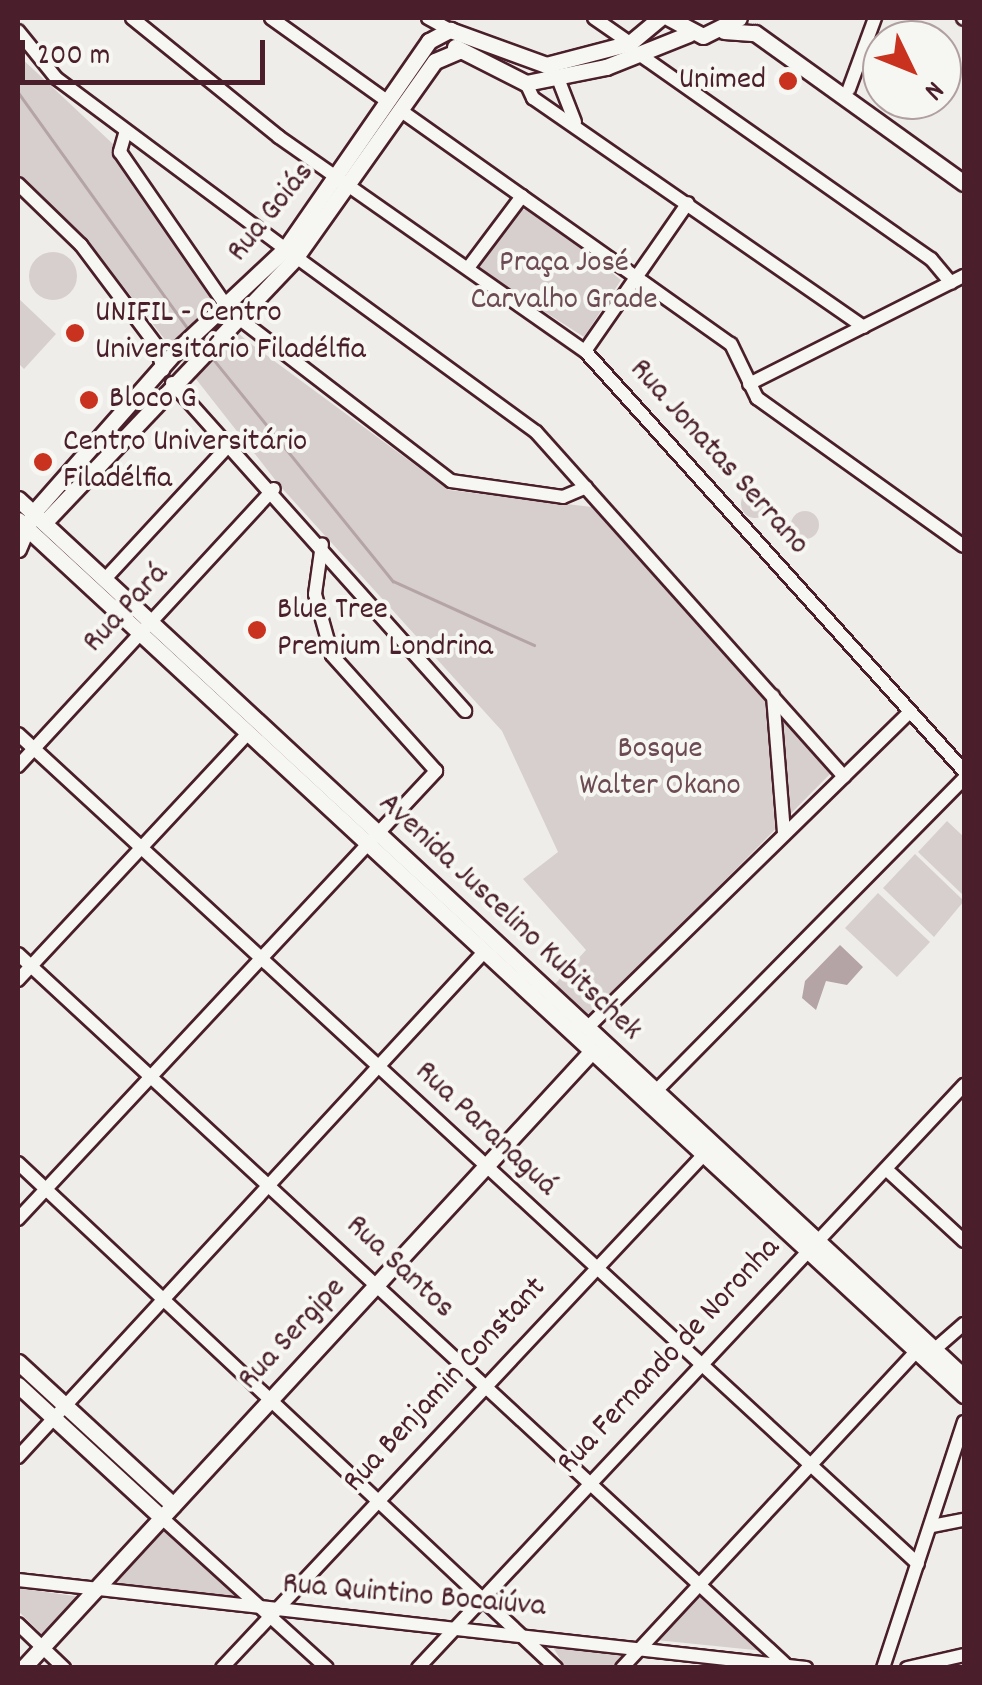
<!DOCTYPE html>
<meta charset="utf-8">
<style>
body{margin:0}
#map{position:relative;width:982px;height:1685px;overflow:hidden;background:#efedea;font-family:Dekko,sans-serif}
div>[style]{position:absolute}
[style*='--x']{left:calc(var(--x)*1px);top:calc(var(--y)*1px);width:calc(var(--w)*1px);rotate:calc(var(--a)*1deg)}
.green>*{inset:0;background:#d7cfce}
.round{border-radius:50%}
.water>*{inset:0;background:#b4a4a5}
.stream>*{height:2.5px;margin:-1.25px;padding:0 1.25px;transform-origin:1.25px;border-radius:1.25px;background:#b4a4a5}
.roads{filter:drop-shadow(2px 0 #4a1f2b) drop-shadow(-2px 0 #4a1f2b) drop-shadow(0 2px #4a1f2b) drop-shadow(0 -2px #4a1f2b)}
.minor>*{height:12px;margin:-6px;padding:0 6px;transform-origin:6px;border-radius:6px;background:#f6f6f2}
.major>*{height:15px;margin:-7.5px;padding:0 7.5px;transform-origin:7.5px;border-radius:7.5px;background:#f6f6f2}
.dots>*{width:28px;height:28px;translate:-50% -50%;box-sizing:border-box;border:5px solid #f6f6f2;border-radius:50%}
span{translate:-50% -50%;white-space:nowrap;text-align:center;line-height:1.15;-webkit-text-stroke:8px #f6f6f2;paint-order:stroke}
.poi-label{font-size:32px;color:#4a1f2b}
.right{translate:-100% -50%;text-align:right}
.left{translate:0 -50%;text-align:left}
.street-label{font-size:32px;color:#4a1f2b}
.park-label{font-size:32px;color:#6d4b54}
.frame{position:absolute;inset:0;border:20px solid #4a1f2b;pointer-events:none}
.north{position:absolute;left:862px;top:20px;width:100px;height:100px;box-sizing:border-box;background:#f6f6f2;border:2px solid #b1a0a2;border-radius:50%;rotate:133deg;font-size:28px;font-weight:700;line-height:40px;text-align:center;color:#4a1f2b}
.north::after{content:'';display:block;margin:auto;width:35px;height:45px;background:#c8321e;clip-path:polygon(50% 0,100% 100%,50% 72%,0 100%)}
.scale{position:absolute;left:20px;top:40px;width:245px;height:45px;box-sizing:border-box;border:5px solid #4a1f2b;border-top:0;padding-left:12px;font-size:30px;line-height:35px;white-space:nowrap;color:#4a1f2b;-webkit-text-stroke:8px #f6f6f2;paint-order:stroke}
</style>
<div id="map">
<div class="green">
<div style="clip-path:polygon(18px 55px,113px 144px,223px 319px,246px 340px,449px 490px,592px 507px,831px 773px,591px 1016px,555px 984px,586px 950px,523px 879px,558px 852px,502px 731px,280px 486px,83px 235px,18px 174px)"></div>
<div style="clip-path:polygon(529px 208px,621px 280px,584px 337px,478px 269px,516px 212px)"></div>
<div class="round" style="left:29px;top:252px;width:48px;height:48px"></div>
<div style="clip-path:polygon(18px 298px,56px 334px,24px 369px,18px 363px)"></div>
<div class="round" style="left:741px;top:490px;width:28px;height:28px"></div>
<div class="round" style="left:791px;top:511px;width:28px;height:28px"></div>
<div style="clip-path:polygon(947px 821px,964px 837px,964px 896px,918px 852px)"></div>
<div style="clip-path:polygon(915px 854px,964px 901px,934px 937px,883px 888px)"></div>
<div style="clip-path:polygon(878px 893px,930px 942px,897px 977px,845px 928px)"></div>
<div style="clip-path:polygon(162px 1529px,251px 1602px,112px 1582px)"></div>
<div style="clip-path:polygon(18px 1588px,81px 1597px,44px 1636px,18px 1611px)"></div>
<div style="clip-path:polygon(699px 1590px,764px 1651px,656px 1640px)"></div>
<div style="clip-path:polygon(551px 1644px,631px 1652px,616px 1668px,565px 1667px)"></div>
</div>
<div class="water">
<div style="clip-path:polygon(840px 945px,863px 967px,847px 985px,826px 981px,816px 1010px,802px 998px,805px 981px)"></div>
</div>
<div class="stream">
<div style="--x:18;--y:92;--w:294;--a:54.3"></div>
<div style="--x:210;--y:355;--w:291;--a:51"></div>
<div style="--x:393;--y:581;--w:155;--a:24.4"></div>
</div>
<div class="roads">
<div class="minor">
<div style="--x:132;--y:18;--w:189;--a:39"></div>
<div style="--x:279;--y:137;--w:373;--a:35"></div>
<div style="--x:585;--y:351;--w:566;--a:47.94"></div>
<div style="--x:271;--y:18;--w:139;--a:35.6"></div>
<div style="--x:428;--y:18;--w:25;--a:29"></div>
<div style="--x:594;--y:18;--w:44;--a:34.8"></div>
<div style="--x:963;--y:18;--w:1;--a:45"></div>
<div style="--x:18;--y:31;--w:60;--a:51"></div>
<div style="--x:56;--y:78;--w:286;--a:36.7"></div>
<div style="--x:639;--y:54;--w:357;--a:35.1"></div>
<div style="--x:931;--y:259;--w:31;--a:50"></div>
<div style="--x:559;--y:81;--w:44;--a:68.7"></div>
<div style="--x:526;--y:83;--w:17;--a:65"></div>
<div style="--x:533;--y:98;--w:402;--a:34.7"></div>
<div style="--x:849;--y:89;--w:76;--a:-69.9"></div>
<div style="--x:400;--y:110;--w:405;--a:35.3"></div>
<div style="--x:731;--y:344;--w:60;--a:64.3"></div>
<div style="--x:757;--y:398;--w:254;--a:35.6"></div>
<div style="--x:125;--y:134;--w:19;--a:106"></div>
<div style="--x:120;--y:152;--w:185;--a:55.4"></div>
<div style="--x:18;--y:184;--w:88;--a:44.1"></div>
<div style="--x:81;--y:245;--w:125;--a:53.1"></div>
<div style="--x:156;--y:345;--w:26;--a:74"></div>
<div style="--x:296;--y:257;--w:297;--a:36.1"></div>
<div style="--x:536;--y:432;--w:462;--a:48.2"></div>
<div style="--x:468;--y:268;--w:90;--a:-53.1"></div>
<div style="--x:236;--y:316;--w:271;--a:37.5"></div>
<div style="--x:451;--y:481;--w:113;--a:8.1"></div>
<div style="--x:563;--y:497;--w:25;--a:-23"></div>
<div style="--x:585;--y:351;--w:180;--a:-55.2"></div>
<div style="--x:172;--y:383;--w:440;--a:48.2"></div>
<div style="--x:749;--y:384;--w:241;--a:-26.7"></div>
<div style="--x:105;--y:579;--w:185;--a:-47.2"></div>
<div style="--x:773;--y:696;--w:138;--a:85.4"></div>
<div style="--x:18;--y:734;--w:1224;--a:42.68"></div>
<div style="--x:18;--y:766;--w:377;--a:-47.3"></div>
<div style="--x:18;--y:954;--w:1045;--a:42.79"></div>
<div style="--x:18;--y:980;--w:336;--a:-47"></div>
<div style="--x:587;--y:1028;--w:452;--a:-44.4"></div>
<div style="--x:650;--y:1097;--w:447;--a:-45.4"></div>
<div style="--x:18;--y:1163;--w:738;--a:43.19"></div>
<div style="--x:886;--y:1169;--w:106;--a:42.7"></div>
<div style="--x:18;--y:1219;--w:613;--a:-46.98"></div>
<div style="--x:436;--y:771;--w:156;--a:-131.9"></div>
<div style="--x:332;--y:655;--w:63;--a:-105.6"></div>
<div style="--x:315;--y:594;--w:50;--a:-82"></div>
<div style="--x:18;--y:1457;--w:687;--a:-47.3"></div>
<div style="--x:161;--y:1517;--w:224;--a:42.3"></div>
<div style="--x:932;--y:1526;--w:33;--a:-11"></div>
<div style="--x:18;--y:1580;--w:793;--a:6.37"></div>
<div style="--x:18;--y:1624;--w:64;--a:43.7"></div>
<div style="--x:222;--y:1668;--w:713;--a:-46.82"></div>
<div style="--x:418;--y:1668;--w:799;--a:-46.88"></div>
<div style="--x:622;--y:1668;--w:434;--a:-47.1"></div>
<div style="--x:917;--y:1350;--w:18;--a:-3"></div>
<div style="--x:935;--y:1349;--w:38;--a:-41"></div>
<div style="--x:883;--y:1668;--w:259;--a:-71.8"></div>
<div style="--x:907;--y:1668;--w:58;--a:-12.8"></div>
</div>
<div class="major">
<div style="--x:669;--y:18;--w:38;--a:28"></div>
<div style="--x:703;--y:36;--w:40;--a:-26.6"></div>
<div style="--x:724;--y:31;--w:31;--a:4"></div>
<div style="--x:755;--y:33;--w:257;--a:35.7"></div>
<div style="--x:455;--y:47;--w:80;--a:26.9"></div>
<div style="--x:526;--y:83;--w:82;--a:-11.3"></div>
<div style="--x:606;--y:67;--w:89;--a:-21.7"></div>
<div style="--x:18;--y:499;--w:1291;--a:42.86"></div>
<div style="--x:18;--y:520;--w:1289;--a:42.77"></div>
<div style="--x:44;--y:523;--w:366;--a:-46.5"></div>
<div style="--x:296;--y:257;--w:240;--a:-54.7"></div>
<div style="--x:435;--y:61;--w:26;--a:-23"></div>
<div style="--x:18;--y:549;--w:39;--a:-67"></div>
<div style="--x:33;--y:513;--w:216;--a:-48.6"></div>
<div style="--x:176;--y:351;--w:149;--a:-43.1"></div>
<div style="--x:285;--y:249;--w:253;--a:-55.3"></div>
<div style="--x:429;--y:41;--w:24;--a:-28"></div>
<div style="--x:450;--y:30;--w:102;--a:20"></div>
<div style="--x:546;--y:65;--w:87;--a:-14.7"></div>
<div style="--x:630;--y:43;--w:39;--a:-40"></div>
<div style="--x:18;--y:1362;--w:211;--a:42.7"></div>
<div style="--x:18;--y:1385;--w:195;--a:42.7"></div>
<div style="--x:23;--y:1668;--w:838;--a:-47.32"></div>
</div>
</div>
<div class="dots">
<div style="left:788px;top:81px;background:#c8321e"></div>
<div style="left:75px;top:333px;background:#c8321e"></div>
<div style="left:89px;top:400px;background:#c8321e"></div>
<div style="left:43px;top:462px;background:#c8321e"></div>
<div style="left:257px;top:630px;background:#c8321e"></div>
</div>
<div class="poi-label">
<span class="right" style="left:766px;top:81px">Unimed</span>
<span class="left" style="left:95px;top:333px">UNIFIL - Centro<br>Universitário Filadélfia</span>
<span class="left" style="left:109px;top:400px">Bloco G</span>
<span class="left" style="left:63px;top:462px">Centro Universitário<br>Filadélfia</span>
<span class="left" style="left:277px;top:630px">Blue Tree<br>Premium Londrina</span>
</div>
<div class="street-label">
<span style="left:272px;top:213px;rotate:-51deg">Rua Goiás</span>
<span style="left:718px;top:458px;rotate:48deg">Rua Jonatas Serrano</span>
<span style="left:127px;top:609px;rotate:-47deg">Rua Pará</span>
<span style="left:509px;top:918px;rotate:43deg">Avenida Juscelino Kubitschek</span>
<span style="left:485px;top:1130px;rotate:43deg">Rua Paranaguá</span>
<span style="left:399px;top:1268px;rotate:43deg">Rua Santos</span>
<span style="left:293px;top:1335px;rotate:-47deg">Rua Sergipe</span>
<span style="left:670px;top:1357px;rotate:-47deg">Rua Fernando de Noronha</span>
<span style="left:446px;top:1386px;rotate:-47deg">Rua Benjamin Constant</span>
<span style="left:414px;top:1597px;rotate:5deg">Rua Quintino Bocaiúva</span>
</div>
<div class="park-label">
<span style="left:564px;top:283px">Praça José<br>Carvalho Grade</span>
<span style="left:660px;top:769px">Bosque<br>Walter Okano</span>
</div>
<div class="frame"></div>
<div class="north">N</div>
<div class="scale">200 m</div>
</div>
